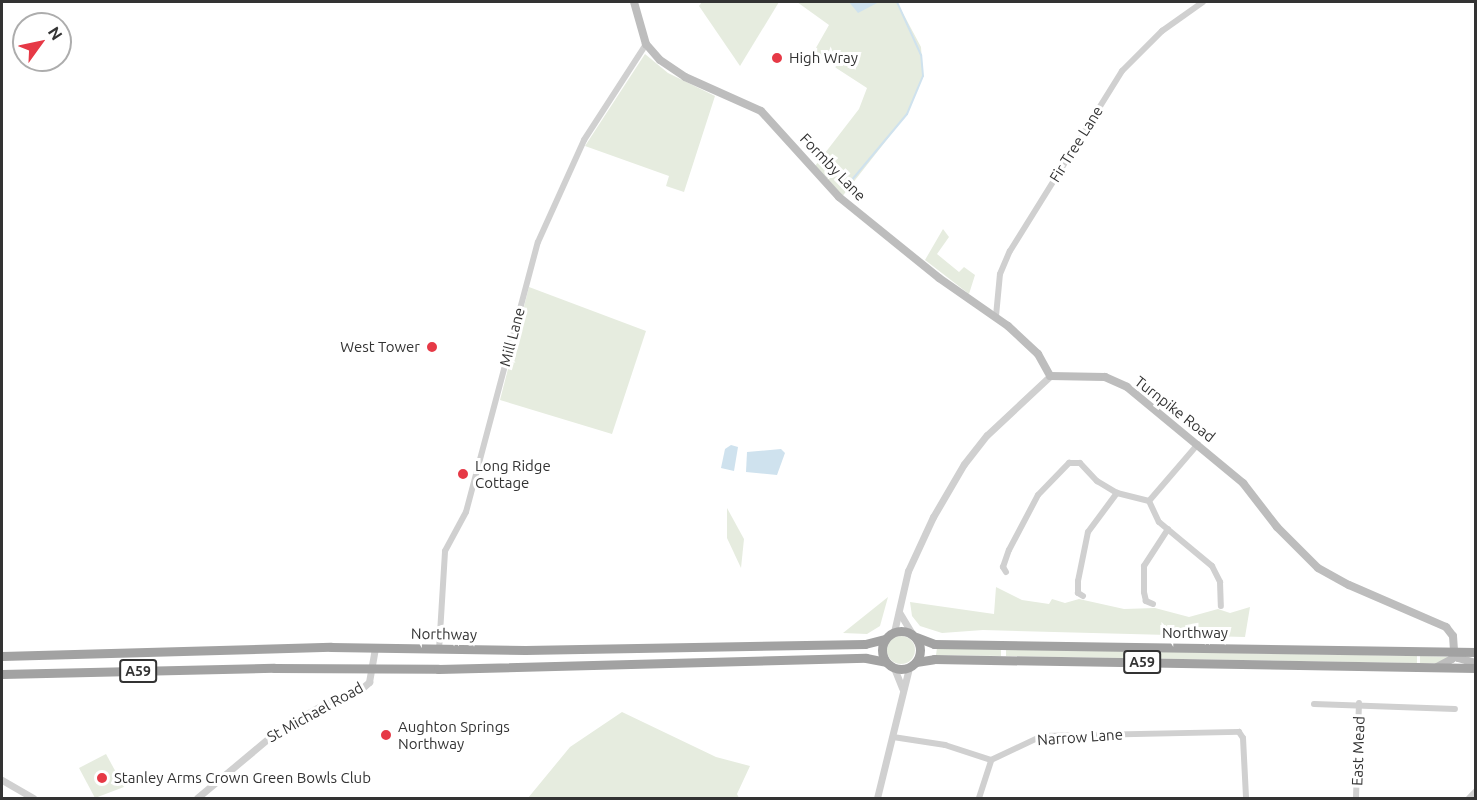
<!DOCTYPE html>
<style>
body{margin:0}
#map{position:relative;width:1477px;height:800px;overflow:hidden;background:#fff;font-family:Ubuntu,sans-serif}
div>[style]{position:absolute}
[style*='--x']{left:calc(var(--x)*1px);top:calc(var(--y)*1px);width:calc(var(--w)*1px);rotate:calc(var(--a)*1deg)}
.green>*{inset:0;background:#e6ecdf}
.round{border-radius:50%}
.water>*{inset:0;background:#cfe2ee}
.stream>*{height:2px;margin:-1px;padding:0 1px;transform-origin:1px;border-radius:1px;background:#cfe2ee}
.minor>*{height:6px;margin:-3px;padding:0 3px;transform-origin:3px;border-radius:3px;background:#d0d0d0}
.tertiary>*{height:7px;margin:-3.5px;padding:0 3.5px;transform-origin:3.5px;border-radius:3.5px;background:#d0d0d0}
.secondary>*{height:8px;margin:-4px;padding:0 4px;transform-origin:4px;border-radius:4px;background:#bdbdbd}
.trunk>*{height:9px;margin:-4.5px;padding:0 4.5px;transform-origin:4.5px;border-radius:4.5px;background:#a2a2a2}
.trunk>.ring{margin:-4.5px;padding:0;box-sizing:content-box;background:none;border:9px solid #a2a2a2;border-radius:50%}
.dots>*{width:16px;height:16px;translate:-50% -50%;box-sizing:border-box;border:3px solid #fff;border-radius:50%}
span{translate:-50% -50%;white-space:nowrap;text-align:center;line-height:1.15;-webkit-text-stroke:6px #fff;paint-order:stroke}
.shield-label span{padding:2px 4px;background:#fff;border:2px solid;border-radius:4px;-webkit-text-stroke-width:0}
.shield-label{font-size:14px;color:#333;font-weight:700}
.poi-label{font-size:15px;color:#333}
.left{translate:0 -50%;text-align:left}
.right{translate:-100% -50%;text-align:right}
.street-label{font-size:15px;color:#333}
.frame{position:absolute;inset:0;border:3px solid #333;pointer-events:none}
.north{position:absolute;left:12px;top:12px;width:60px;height:60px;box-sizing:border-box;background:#fff;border:2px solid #adadad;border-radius:50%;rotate:57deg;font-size:16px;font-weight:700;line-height:24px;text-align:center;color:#333}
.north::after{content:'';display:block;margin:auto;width:21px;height:27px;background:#e63946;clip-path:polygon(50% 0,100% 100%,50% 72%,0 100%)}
</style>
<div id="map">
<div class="green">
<div style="clip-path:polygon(702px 2px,779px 2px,740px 66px,699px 6px)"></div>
<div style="clip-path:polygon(797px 2px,897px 2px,921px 47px,923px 76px,907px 114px,841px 198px,815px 166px,859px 109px,867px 88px,813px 53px,829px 25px)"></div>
<div style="clip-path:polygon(645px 54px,668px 73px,715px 96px,684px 192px,666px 186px,669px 176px,585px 146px)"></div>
<div style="clip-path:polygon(943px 229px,949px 237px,937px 254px,959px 272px,964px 267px,975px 275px,969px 294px,925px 260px)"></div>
<div style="clip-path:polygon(529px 287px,646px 331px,612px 434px,500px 400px)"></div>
<div style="clip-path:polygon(727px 508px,744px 539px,741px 568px,727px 538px)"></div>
<div style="clip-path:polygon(996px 587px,1022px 600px,1049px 604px,1052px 599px,1065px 603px,1079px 599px,1124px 609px,1155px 608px,1189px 617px,1218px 609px,1230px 613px,1250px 607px,1245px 637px,983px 630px,942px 633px,920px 626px,912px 616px,910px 602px,994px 614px)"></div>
<div style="clip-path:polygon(888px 597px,880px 626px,867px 634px,843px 633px)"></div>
<div class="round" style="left:887px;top:636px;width:28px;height:28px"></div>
<div style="clip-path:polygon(937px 648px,1001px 649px,1001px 656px,936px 655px)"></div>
<div style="clip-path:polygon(1006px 649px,1417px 656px,1417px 663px,1006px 656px)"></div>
<div style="clip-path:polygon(1420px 656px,1449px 657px,1441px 663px,1420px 663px)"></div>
<div style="clip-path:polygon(622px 712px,716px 757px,750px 766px,737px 794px,739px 798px,528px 798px,570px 747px)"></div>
<div style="clip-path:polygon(106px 754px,124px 787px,95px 798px,79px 768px)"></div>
</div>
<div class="water">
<div style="clip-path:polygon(849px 2px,879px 2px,858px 13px)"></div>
<div style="clip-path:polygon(731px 445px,738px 447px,734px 471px,721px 468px,725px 449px)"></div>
<div style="clip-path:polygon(781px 449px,785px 453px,777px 475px,746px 472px,747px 452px)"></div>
</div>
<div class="stream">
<div style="--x:851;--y:181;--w:87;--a:-50.1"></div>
<div style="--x:907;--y:114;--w:41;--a:-67.2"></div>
<div style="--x:923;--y:76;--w:21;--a:-95"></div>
<div style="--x:921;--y:55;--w:58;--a:-114.4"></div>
</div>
<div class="minor">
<div style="--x:996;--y:316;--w:42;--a:-84.6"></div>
<div style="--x:1000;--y:274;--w:25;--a:-67"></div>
<div style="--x:1010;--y:251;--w:212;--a:-58.1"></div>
<div style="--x:1122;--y:71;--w:57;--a:-45"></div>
<div style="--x:1162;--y:31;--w:50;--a:-35.3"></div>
<div style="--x:1149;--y:501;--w:23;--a:65"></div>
<div style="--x:1159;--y:522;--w:69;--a:39.7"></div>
<div style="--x:1212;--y:566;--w:18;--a:63"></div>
<div style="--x:1220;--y:582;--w:24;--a:88"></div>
<div style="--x:1006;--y:572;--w:6;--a:-121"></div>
<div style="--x:1003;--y:567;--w:18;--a:-71"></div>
<div style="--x:1009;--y:550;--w:62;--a:-62.2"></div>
<div style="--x:1038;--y:495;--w:45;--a:-45.9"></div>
<div style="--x:1069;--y:463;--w:11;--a:0"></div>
<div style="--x:1080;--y:463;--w:25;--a:47"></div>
<div style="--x:1097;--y:481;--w:23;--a:31"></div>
<div style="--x:1117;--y:493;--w:33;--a:14"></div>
<div style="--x:1149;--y:501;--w:75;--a:-49.3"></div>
<div style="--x:1083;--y:596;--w:6;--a:-149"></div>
<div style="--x:1078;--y:593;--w:12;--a:-90"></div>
<div style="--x:1078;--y:581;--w:50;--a:-78.5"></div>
<div style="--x:1088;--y:532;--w:49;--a:-53.4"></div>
<div style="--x:1153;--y:604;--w:8;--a:-157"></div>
<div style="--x:1146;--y:601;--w:9;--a:-103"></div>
<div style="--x:1144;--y:592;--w:26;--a:-90"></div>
<div style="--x:1144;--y:566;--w:44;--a:-57"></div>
<div style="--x:439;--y:650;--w:99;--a:-86.5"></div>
<div style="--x:445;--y:551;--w:44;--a:-61.7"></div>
<div style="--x:466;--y:512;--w:279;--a:-75.1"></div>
<div style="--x:538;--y:242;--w:112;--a:-65.7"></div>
<div style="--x:584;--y:140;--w:114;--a:-57.1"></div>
<div style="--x:1314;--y:704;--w:141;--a:2"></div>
<div style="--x:893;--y:737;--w:53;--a:8.7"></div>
<div style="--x:945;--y:745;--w:48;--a:18.1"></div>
<div style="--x:991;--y:760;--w:56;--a:-25.2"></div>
<div style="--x:1042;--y:736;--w:197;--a:-1.2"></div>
<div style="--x:1239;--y:732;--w:7;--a:56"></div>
<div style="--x:1243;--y:738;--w:60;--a:87.1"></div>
<div style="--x:979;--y:798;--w:40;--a:-72"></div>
<div style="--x:1356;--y:798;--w:95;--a:-88.2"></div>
<div style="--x:1469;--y:798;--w:10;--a:-45"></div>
</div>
<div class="tertiary">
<div style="--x:899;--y:612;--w:26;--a:59"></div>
<div style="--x:894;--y:632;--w:63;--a:-77.1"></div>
<div style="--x:908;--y:571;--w:60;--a:-65.2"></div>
<div style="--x:933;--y:517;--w:61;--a:-59.7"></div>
<div style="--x:964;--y:464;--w:37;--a:-52"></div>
<div style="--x:987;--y:435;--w:86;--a:-43.1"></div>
<div style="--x:894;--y:668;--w:22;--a:68"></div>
<div style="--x:2;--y:780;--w:36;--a:30"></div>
<div style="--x:197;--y:798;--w:103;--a:-39.9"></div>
<div style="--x:276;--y:732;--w:50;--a:-30.2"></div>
<div style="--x:319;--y:707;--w:46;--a:-23.2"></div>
<div style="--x:361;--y:689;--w:11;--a:-41"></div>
<div style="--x:369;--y:682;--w:35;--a:-80"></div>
<div style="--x:877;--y:798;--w:134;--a:-76.2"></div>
</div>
<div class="secondary">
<div style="--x:634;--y:2;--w:44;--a:74.1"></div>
<div style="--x:646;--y:44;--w:21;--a:49"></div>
<div style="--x:660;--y:60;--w:30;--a:34"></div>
<div style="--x:685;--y:77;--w:83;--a:24.1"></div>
<div style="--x:761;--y:111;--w:116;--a:47.8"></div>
<div style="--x:839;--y:197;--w:129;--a:39"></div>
<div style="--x:939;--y:278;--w:84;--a:34.8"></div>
<div style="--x:1008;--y:326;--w:41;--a:43"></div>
<div style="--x:1038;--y:354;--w:25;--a:61"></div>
<div style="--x:1050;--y:376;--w:55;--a:1"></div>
<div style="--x:1105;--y:377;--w:24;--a:24"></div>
<div style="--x:1127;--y:387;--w:151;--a:39.6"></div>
<div style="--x:1243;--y:483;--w:56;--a:52.3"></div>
<div style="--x:1277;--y:527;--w:58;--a:45"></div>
<div style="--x:1318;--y:568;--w:35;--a:29"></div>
<div style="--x:1349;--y:585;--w:106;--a:23.4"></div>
<div style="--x:1446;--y:627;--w:11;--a:52"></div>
<div style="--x:1453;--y:636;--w:16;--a:86"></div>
<div style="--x:1454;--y:652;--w:7;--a:106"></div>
<div style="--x:1452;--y:659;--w:17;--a:152"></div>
<div style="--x:1454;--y:652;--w:7;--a:56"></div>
<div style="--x:1458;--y:658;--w:19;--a:16"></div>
</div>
<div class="trunk">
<div class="ring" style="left:882px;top:631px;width:29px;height:29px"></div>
<div style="--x:916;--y:637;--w:19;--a:21"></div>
<div style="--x:934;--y:644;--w:542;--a:0.85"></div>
<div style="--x:2;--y:656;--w:329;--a:-1.6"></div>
<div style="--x:331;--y:647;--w:194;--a:0.9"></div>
<div style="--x:525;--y:650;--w:340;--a:-1"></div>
<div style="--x:865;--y:644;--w:21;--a:-14"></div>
<div style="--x:916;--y:662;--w:18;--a:-9"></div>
<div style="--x:934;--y:659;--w:542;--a:0.95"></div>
<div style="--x:2;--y:674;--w:272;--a:-1.3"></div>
<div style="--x:274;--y:668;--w:164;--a:0.3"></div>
<div style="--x:438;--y:669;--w:428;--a:-1.5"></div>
<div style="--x:866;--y:658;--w:20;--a:11"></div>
</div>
<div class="dots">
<div style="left:777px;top:58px;background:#e63946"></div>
<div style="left:432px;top:347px;background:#e63946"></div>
<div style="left:463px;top:474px;background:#e63946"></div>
<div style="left:386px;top:735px;background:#e63946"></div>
<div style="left:102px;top:778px;background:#e63946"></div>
</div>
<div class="shield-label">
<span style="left:1142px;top:662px">A59</span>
<span style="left:138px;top:671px">A59</span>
</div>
<div class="poi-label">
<span class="left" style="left:789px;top:58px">High Wray</span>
<span class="right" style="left:420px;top:347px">West Tower</span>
<span class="left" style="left:475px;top:474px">Long Ridge<br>Cottage</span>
<span class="left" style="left:398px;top:735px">Aughton Springs<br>Northway</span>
<span class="left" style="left:114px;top:778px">Stanley Arms Crown Green Bowls Club</span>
</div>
<div class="street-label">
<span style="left:1076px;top:144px;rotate:-58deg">Fir Tree Lane</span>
<span style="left:833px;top:167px;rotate:46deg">Formby Lane</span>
<span style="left:512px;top:337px;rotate:-75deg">Mill Lane</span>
<span style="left:1175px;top:409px;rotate:38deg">Turnpike Road</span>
<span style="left:1195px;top:633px">Northway</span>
<span style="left:444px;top:634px;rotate:1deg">Northway</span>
<span style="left:315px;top:712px;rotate:-29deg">St Michael Road</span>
<span style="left:1080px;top:737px;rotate:-4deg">Narrow Lane</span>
<span style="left:1358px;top:751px;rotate:-88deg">East Mead</span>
</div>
<div class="frame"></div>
<div class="north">N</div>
</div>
